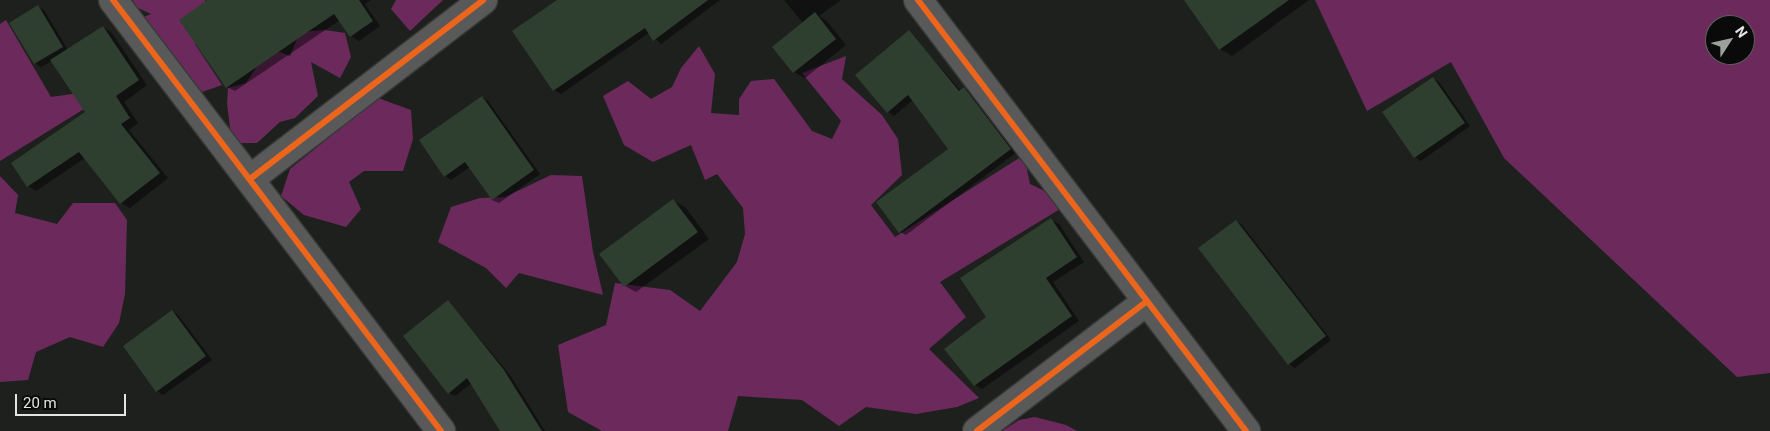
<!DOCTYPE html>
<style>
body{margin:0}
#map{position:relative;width:1770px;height:431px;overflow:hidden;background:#1e201e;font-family:Roboto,sans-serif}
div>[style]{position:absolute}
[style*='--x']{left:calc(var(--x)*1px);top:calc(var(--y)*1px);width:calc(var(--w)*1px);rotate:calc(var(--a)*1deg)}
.forest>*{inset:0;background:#6c2a5c}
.shadow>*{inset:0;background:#0007}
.building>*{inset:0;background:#2e3e2f}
.roads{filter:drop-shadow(1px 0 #373a37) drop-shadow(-1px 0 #373a37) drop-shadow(0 1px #373a37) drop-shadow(0 -1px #373a37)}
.minor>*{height:28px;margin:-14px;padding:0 14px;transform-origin:14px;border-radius:14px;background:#585958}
.cycleway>*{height:6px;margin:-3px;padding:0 3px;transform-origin:3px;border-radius:3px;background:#eb651d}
span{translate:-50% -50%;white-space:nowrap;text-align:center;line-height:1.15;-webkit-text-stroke:5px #090a09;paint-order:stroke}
.north{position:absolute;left:1705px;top:15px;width:50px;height:50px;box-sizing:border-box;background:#090a09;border:1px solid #606260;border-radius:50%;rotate:55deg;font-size:14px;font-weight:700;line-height:20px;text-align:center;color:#e2e5e2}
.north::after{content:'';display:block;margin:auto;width:18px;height:22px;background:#9da09d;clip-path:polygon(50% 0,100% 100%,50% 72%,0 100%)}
.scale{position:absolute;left:15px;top:394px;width:111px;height:22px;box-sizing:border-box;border:2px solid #e2e5e2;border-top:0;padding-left:6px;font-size:15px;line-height:18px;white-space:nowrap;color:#e2e5e2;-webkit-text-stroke:4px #090a09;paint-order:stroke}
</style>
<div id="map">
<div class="forest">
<div style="clip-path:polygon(133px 0,205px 0,209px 6px,209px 31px,195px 44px,222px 85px,188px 97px,137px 20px,151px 14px,134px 6px)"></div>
<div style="clip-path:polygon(396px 0,443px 0,410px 31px,391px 9px)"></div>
<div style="clip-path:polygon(evenodd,1315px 0,1770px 0,1770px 373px,1737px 377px,1504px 158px,1451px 62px,1367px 111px,1315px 0,1715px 25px,1745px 25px,1745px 55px,1715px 55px,1715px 25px)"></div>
<div style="clip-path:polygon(6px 20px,51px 97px,72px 94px,89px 80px,92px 104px,0 161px,0 24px)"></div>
<div style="clip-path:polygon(325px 30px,345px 33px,351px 57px,340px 78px,311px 62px,318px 96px,295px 118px,280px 122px,257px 143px,232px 143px,227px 104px,228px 88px,246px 83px,269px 48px,290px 56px,300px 32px)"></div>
<div style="clip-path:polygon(699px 46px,715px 74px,711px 113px,739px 115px,739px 99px,751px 81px,774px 79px,812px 131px,832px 139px,841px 121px,802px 73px,846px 56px,842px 79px,882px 115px,898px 139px,902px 175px,871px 205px,895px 237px,1024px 155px,1030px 184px,1070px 203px,940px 282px,966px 317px,929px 349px,979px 398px,957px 407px,916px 414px,866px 407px,839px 426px,802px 400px,738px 396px,728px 431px,602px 431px,568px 412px,558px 345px,606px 325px,615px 283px,670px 290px,700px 311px,737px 262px,745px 234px,743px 208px,717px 174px,705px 180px,691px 145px,653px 162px,624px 145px,603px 96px,628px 81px,651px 99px,672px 87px,681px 68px)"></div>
<div style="clip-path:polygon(378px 98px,411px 110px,413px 139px,403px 171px,364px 171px,349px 182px,361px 209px,346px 227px,304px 215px,281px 196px,290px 169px)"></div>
<div style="clip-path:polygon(551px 175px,582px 176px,593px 252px,603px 295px,519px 273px,506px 288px,486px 268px,438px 242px,451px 207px,480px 198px,505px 197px)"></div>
<div style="clip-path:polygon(0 176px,18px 195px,15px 213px,57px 224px,73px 203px,115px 203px,127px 220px,125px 294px,119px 323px,103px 347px,70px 337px,36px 352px,28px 380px,0 382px)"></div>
<div style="clip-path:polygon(1035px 417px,1066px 425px,1077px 431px,1002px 431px,1019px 420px)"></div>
</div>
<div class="shadow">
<div style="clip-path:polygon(209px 0,371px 0,365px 4px,380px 26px,359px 41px,351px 36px,340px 20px,235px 91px,227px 87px)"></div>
<div style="clip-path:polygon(559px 0,720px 0,661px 44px,649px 33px,561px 94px,554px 90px)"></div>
<div style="clip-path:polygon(784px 0,841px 0,819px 16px,826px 20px,846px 45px,805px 78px,794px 72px,803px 23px)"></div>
<div style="clip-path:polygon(1197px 0,1309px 0,1232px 56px,1220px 49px)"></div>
<div style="clip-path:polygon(38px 7px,44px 10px,68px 50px,103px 27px,111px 32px,147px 85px,124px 102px,138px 123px,129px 130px,168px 178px,130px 208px,121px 203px,85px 158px,36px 191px,28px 186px,87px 113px,52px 61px,41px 67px,35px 63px)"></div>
<div style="clip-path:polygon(909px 32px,961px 91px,965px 88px,971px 92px,1017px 152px,906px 235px,900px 232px,950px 149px,913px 100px,894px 116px,888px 112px)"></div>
<div style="clip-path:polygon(1433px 78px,1439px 82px,1470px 126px,1421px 161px,1415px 157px)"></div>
<div style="clip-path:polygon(482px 97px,488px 101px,540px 174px,499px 203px,492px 200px,470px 167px,451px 180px,445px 176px)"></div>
<div style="clip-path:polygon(673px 201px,685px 207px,709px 239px,636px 292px,625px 286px)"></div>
<div style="clip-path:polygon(1051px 220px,1059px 224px,1084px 262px,1053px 282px,1079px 321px,982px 389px,975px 385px,987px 317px)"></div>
<div style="clip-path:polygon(1236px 221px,1242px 225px,1331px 340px,1295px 368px,1289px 364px,1200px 248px)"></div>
<div style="clip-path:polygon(448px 301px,510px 375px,545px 431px,503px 431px,472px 383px,455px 396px,449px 393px)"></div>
<div style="clip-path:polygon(172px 311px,178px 315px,212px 360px,163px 395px,157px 391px,125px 346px)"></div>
</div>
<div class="building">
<div style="clip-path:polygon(207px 0,359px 0,373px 21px,350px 37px,334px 14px,226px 88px,179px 20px)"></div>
<div style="clip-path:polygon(557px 0,708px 0,653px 41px,645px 28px,553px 91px,512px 31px)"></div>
<div style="clip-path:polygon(1184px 0,1289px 0,1219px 50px)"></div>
<div style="clip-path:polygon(38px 5px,63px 47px,34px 64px,9px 23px)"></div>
<div style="clip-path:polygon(815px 12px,836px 39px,793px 73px,772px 47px)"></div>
<div style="clip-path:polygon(103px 26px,139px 80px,116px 96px,130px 118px,121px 124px,160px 173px,120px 204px,79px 152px,27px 187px,11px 163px,85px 112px,50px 60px)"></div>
<div style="clip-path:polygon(909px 30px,959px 91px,964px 87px,1011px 149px,899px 233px,876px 202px,948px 149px,908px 95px,887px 113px,855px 75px)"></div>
<div style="clip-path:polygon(1433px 77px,1465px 123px,1414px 158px,1382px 112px)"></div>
<div style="clip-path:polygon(482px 96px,534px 170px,492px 200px,465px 162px,444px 177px,419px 140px)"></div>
<div style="clip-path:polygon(673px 199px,698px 232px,624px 287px,599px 254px)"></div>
<div style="clip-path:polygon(1051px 218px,1077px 257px,1046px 278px,1072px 316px,974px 386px,944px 349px,986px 317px,960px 278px)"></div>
<div style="clip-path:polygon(1236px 220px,1326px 336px,1288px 365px,1198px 248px)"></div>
<div style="clip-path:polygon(448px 300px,504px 370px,542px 431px,500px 431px,467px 378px,448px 394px,403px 336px)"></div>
<div style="clip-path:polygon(172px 310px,206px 356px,156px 392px,123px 346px)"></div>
</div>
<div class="roads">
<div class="minor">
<div style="--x:113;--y:0;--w:542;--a:52.73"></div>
<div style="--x:918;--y:0;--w:542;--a:52.73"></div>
<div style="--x:250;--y:179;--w:294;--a:-37.5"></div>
<div style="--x:977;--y:431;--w:214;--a:-37.4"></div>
</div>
</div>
<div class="cycleway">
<div style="--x:113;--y:0;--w:542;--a:52.73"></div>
<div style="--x:918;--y:0;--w:542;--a:52.73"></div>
<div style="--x:250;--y:179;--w:294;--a:-37.5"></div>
<div style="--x:977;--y:431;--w:214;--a:-37.4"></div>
</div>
<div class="north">N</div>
<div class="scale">20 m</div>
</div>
